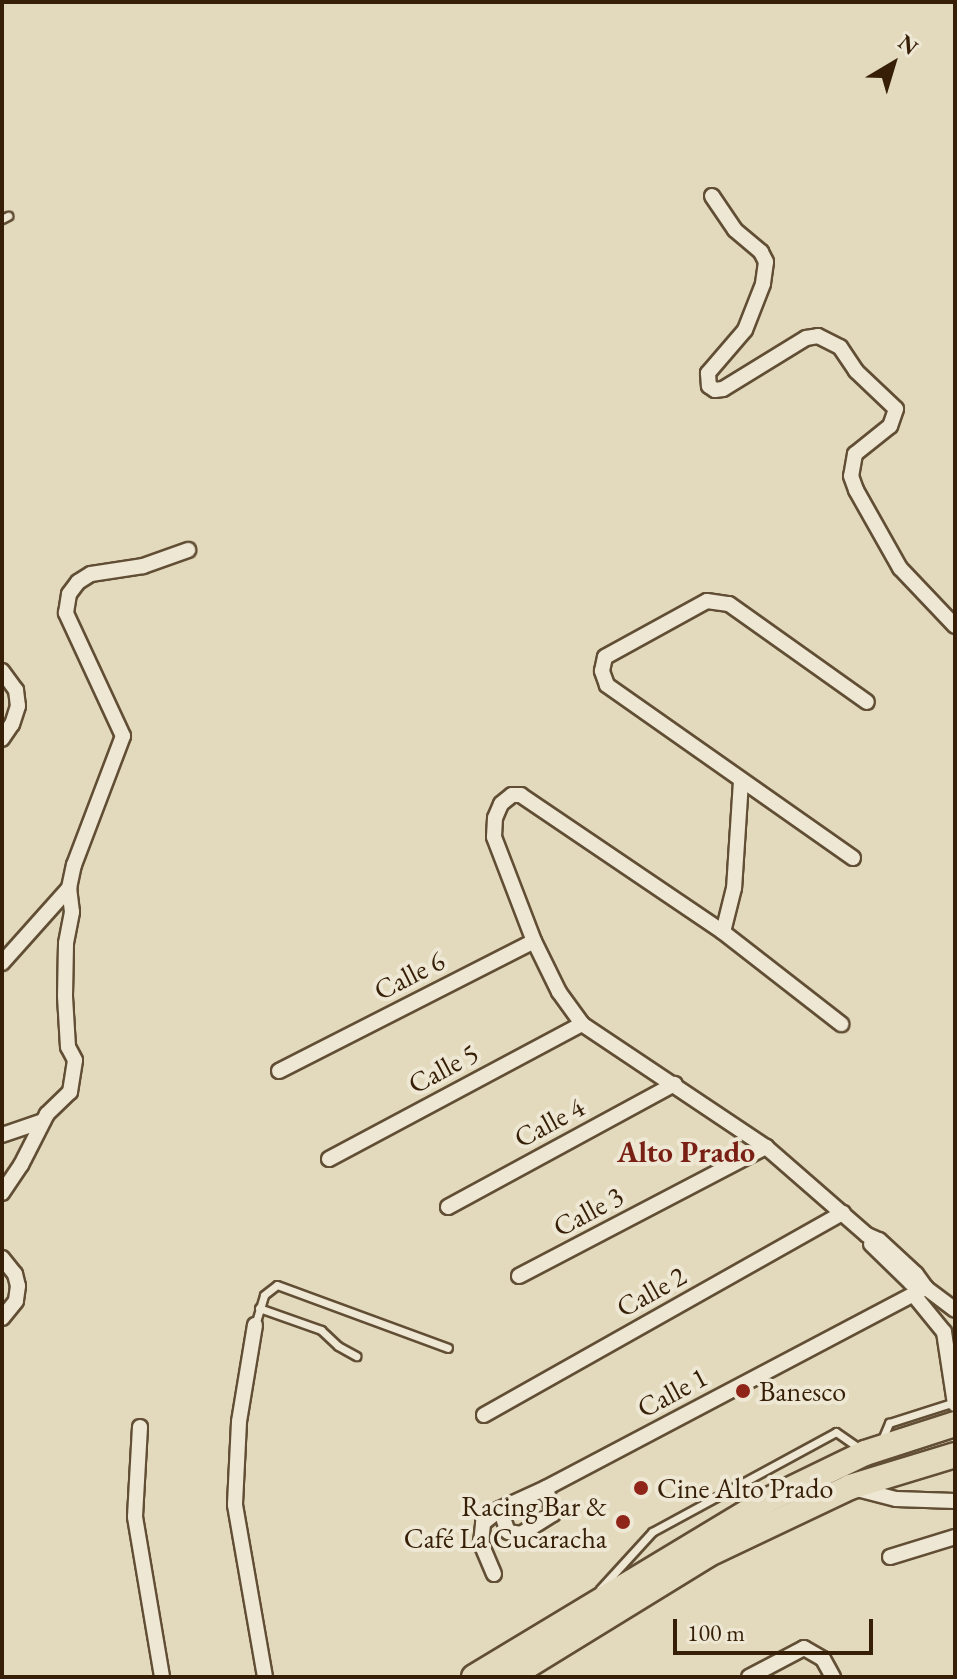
<!DOCTYPE html>
<meta charset="utf-8">
<style>
body{margin:0}
#map{position:relative;width:957px;height:1679px;overflow:hidden;background:#e3dabd;font-family:"EB Garamond",serif}
div>[style]{position:absolute}
[style*='--x']{left:calc(var(--x)*1px);top:calc(var(--y)*1px);width:calc(var(--w)*1px);rotate:calc(var(--a)*1deg)}
.roads{filter:drop-shadow(2px 0 #614e34) drop-shadow(-2px 0 #614e34) drop-shadow(0 2px #614e34) drop-shadow(0 -2px #614e34)}
.service>*{height:7px;margin:-3.5px;padding:0 3.5px;transform-origin:3.5px;border-radius:3.5px;background:#ede7d4}
.minor>*{height:14px;margin:-7px;padding:0 7px;transform-origin:7px;border-radius:7px;background:#ede7d4}
.trunk>*{height:24px;margin:-12px;padding:0 12px;transform-origin:12px;border-radius:12px;background:#e3dabd}
.dots>*{width:22px;height:22px;translate:-50% -50%;box-sizing:border-box;border:4px solid #ede7d4;border-radius:50%}
span{translate:-50% -50%;white-space:nowrap;text-align:center;line-height:1.15;-webkit-text-stroke:8px #ede7d4;paint-order:stroke}
.street-label{font-size:28px;color:#361f06}
.poi-label{font-size:28px;color:#361f06}
.left{translate:0 -50%;text-align:left}
.right{translate:-100% -50%;text-align:right}
.neighbourhood-label{font-size:30px;color:#7a1f14;font-weight:700}
.frame{position:absolute;inset:0;border:4px solid #361f06;pointer-events:none}
.north{position:absolute;left:853px;top:24px;width:80px;height:80px;-webkit-text-stroke:6px #ede7d4;paint-order:stroke;rotate:38deg;font-size:22px;font-weight:700;line-height:32px;text-align:center;color:#361f06}
.north::after{content:'';display:block;margin:auto;width:28px;height:36px;background:#361f06;clip-path:polygon(50% 0,100% 100%,50% 72%,0 100%)}
.scale{position:absolute;left:673px;top:1619px;width:200px;height:36px;box-sizing:border-box;border:4px solid #361f06;border-top:0;padding-left:10px;font-size:24px;line-height:28px;white-space:nowrap;color:#361f06;-webkit-text-stroke:6px #ede7d4;paint-order:stroke}
</style>
<div id="map">
<div class="roads">
<div class="service">
<div style="--x:2;--y:219;--w:7;--a:-27"></div>
<div style="--x:259;--y:1308;--w:66;--a:19.5"></div>
<div style="--x:321;--y:1330;--w:23;--a:43"></div>
<div style="--x:338;--y:1346;--w:21;--a:29"></div>
<div style="--x:255;--y:1325;--w:31;--a:-73"></div>
<div style="--x:264;--y:1295;--w:16;--a:-38"></div>
<div style="--x:277;--y:1285;--w:182;--a:20.2"></div>
<div style="--x:881;--y:1442;--w:21;--a:-67"></div>
<div style="--x:889;--y:1423;--w:69;--a:-17.7"></div>
<div style="--x:600;--y:1589;--w:77;--a:-47.6"></div>
<div style="--x:652;--y:1532;--w:209;--a:-28.5"></div>
<div style="--x:836;--y:1432;--w:29;--a:35"></div>
</div>
<div class="minor">
<div style="--x:712;--y:196;--w:41;--a:55.9"></div>
<div style="--x:735;--y:230;--w:34;--a:40"></div>
<div style="--x:761;--y:252;--w:11;--a:63"></div>
<div style="--x:766;--y:262;--w:22;--a:98"></div>
<div style="--x:763;--y:284;--w:49;--a:111.4"></div>
<div style="--x:745;--y:330;--w:57;--a:130.7"></div>
<div style="--x:708;--y:373;--w:13;--a:86"></div>
<div style="--x:709;--y:386;--w:7;--a:34"></div>
<div style="--x:715;--y:390;--w:8;--a:-7"></div>
<div style="--x:723;--y:389;--w:97;--a:-31.6"></div>
<div style="--x:806;--y:338;--w:12;--a:-9"></div>
<div style="--x:818;--y:336;--w:25;--a:27"></div>
<div style="--x:840;--y:347;--w:29;--a:56"></div>
<div style="--x:856;--y:371;--w:55;--a:43.5"></div>
<div style="--x:896;--y:409;--w:18;--a:109"></div>
<div style="--x:890;--y:426;--w:45;--a:141.3"></div>
<div style="--x:855;--y:454;--w:22;--a:100"></div>
<div style="--x:851;--y:476;--w:15;--a:70"></div>
<div style="--x:856;--y:490;--w:90;--a:60.6"></div>
<div style="--x:900;--y:568;--w:80;--a:46.5"></div>
<div style="--x:2;--y:671;--w:24;--a:54"></div>
<div style="--x:16;--y:690;--w:16;--a:83"></div>
<div style="--x:18;--y:706;--w:19;--a:108"></div>
<div style="--x:12;--y:724;--w:18;--a:124"></div>
<div style="--x:741;--y:781;--w:107;--a:93.7"></div>
<div style="--x:734;--y:888;--w:45;--a:104"></div>
<div style="--x:723;--y:932;--w:244;--a:-145.9"></div>
<div style="--x:521;--y:795;--w:9;--a:180"></div>
<div style="--x:512;--y:795;--w:14;--a:141"></div>
<div style="--x:501;--y:804;--w:15;--a:113"></div>
<div style="--x:495;--y:818;--w:19;--a:93"></div>
<div style="--x:494;--y:837;--w:111;--a:69"></div>
<div style="--x:534;--y:941;--w:57;--a:63.9"></div>
<div style="--x:559;--y:992;--w:39;--a:54"></div>
<div style="--x:582;--y:1024;--w:221;--a:33.8"></div>
<div style="--x:766;--y:1147;--w:134;--a:41.1"></div>
<div style="--x:867;--y:1235;--w:13;--a:23"></div>
<div style="--x:879;--y:1240;--w:50;--a:42.6"></div>
<div style="--x:916;--y:1274;--w:17;--a:54"></div>
<div style="--x:926;--y:1288;--w:36;--a:37"></div>
<div style="--x:853;--y:858;--w:301;--a:-144.9"></div>
<div style="--x:607;--y:685;--w:15;--a:-110"></div>
<div style="--x:602;--y:671;--w:14;--a:-78"></div>
<div style="--x:605;--y:657;--w:116;--a:-28.8"></div>
<div style="--x:707;--y:601;--w:22;--a:8"></div>
<div style="--x:729;--y:604;--w:169;--a:35.4"></div>
<div style="--x:723;--y:932;--w:150;--a:37.9"></div>
<div style="--x:2;--y:963;--w:101;--a:-48.2"></div>
<div style="--x:279;--y:1071;--w:286;--a:-27"></div>
<div style="--x:2;--y:1135;--w:43;--a:-18.9"></div>
<div style="--x:329;--y:1159;--w:287;--a:-28.1"></div>
<div style="--x:2;--y:1193;--w:34;--a:-56"></div>
<div style="--x:21;--y:1165;--w:57;--a:-63"></div>
<div style="--x:47;--y:1114;--w:32;--a:-44"></div>
<div style="--x:70;--y:1092;--w:32;--a:-81"></div>
<div style="--x:75;--y:1060;--w:15;--a:-118"></div>
<div style="--x:68;--y:1047;--w:51;--a:-93.4"></div>
<div style="--x:65;--y:996;--w:53;--a:-88.9"></div>
<div style="--x:66;--y:943;--w:32;--a:-79"></div>
<div style="--x:72;--y:912;--w:24;--a:-97"></div>
<div style="--x:69;--y:888;--w:24;--a:-78"></div>
<div style="--x:74;--y:865;--w:138;--a:-69.2"></div>
<div style="--x:123;--y:736;--w:136;--a:-114.9"></div>
<div style="--x:66;--y:613;--w:19;--a:-81"></div>
<div style="--x:69;--y:594;--w:15;--a:-53"></div>
<div style="--x:78;--y:582;--w:15;--a:-32"></div>
<div style="--x:91;--y:574;--w:53;--a:-8.7"></div>
<div style="--x:143;--y:566;--w:48;--a:-19.6"></div>
<div style="--x:448;--y:1207;--w:258;--a:-28.5"></div>
<div style="--x:871;--y:1244;--w:56;--a:44.3"></div>
<div style="--x:911;--y:1283;--w:16;--a:18"></div>
<div style="--x:2;--y:1258;--w:21;--a:51"></div>
<div style="--x:15;--y:1274;--w:12;--a:76"></div>
<div style="--x:18;--y:1286;--w:15;--a:98"></div>
<div style="--x:16;--y:1301;--w:22;--a:129"></div>
<div style="--x:519;--y:1276;--w:279;--a:-27.6"></div>
<div style="--x:913;--y:1294;--w:49;--a:50.8"></div>
<div style="--x:944;--y:1332;--w:73;--a:81.3"></div>
<div style="--x:255;--y:1325;--w:98;--a:99.4"></div>
<div style="--x:239;--y:1422;--w:83;--a:92.8"></div>
<div style="--x:235;--y:1505;--w:175;--a:80.1"></div>
<div style="--x:484;--y:1415;--w:412;--a:-29.4"></div>
<div style="--x:140;--y:1427;--w:90;--a:93.2"></div>
<div style="--x:135;--y:1517;--w:162;--a:80.4"></div>
<div style="--x:857;--y:1489;--w:40;--a:14.4"></div>
<div style="--x:896;--y:1499;--w:59;--a:1.9"></div>
<div style="--x:500;--y:1509;--w:24;--a:71"></div>
<div style="--x:508;--y:1532;--w:13;--a:9"></div>
<div style="--x:521;--y:1534;--w:38;--a:-32"></div>
<div style="--x:553;--y:1514;--w:27;--a:-105"></div>
<div style="--x:546;--y:1488;--w:429;--a:-27.8"></div>
<div style="--x:890;--y:1557;--w:68;--a:-17.1"></div>
<div style="--x:494;--y:1574;--w:34;--a:-113"></div>
<div style="--x:481;--y:1543;--w:20;--a:-84"></div>
<div style="--x:483;--y:1523;--w:22;--a:-39"></div>
<div style="--x:500;--y:1509;--w:51;--a:-24.5"></div>
<div style="--x:749;--y:1677;--w:62;--a:-27.8"></div>
<div style="--x:804;--y:1648;--w:22;--a:30"></div>
<div style="--x:823;--y:1659;--w:21;--a:61"></div>
</div>
<div class="trunk">
<div style="--x:474;--y:1677;--w:336;--a:-31.1"></div>
<div style="--x:762;--y:1503;--w:114;--a:-25.9"></div>
<div style="--x:865;--y:1453;--w:95;--a:-17.9"></div>
<div style="--x:509;--y:1677;--w:233;--a:-31.6"></div>
<div style="--x:707;--y:1555;--w:158;--a:-25.4"></div>
<div style="--x:850;--y:1487;--w:110;--a:-16.9"></div>
</div>
</div>
<div class="dots">
<div style="left:743px;top:1391px;background:#8f2418"></div>
<div style="left:641px;top:1488px;background:#8f2418"></div>
<div style="left:623px;top:1522px;background:#8f2418"></div>
</div>
<div class="street-label">
<span style="left:409px;top:975px;rotate:-27deg">Calle 6</span>
<span style="left:443px;top:1068px;rotate:-28deg">Calle 5</span>
<span style="left:549px;top:1122px;rotate:-28deg">Calle 4</span>
<span style="left:588px;top:1211px;rotate:-28deg">Calle 3</span>
<span style="left:651px;top:1291px;rotate:-29deg">Calle 2</span>
<span style="left:672px;top:1392px;rotate:-28deg">Calle 1</span>
</div>
<div class="poi-label">
<span class="left" style="left:759px;top:1391px">Banesco</span>
<span class="left" style="left:657px;top:1488px">Cine Alto Prado</span>
<span class="right" style="left:607px;top:1522px">Racing Bar &amp;<br>Café La Cucaracha</span>
</div>
<div class="neighbourhood-label">
<span style="left:686px;top:1152px">Alto Prado</span>
</div>
<div class="frame"></div>
<div class="north">N</div>
<div class="scale">100 m</div>
</div>
